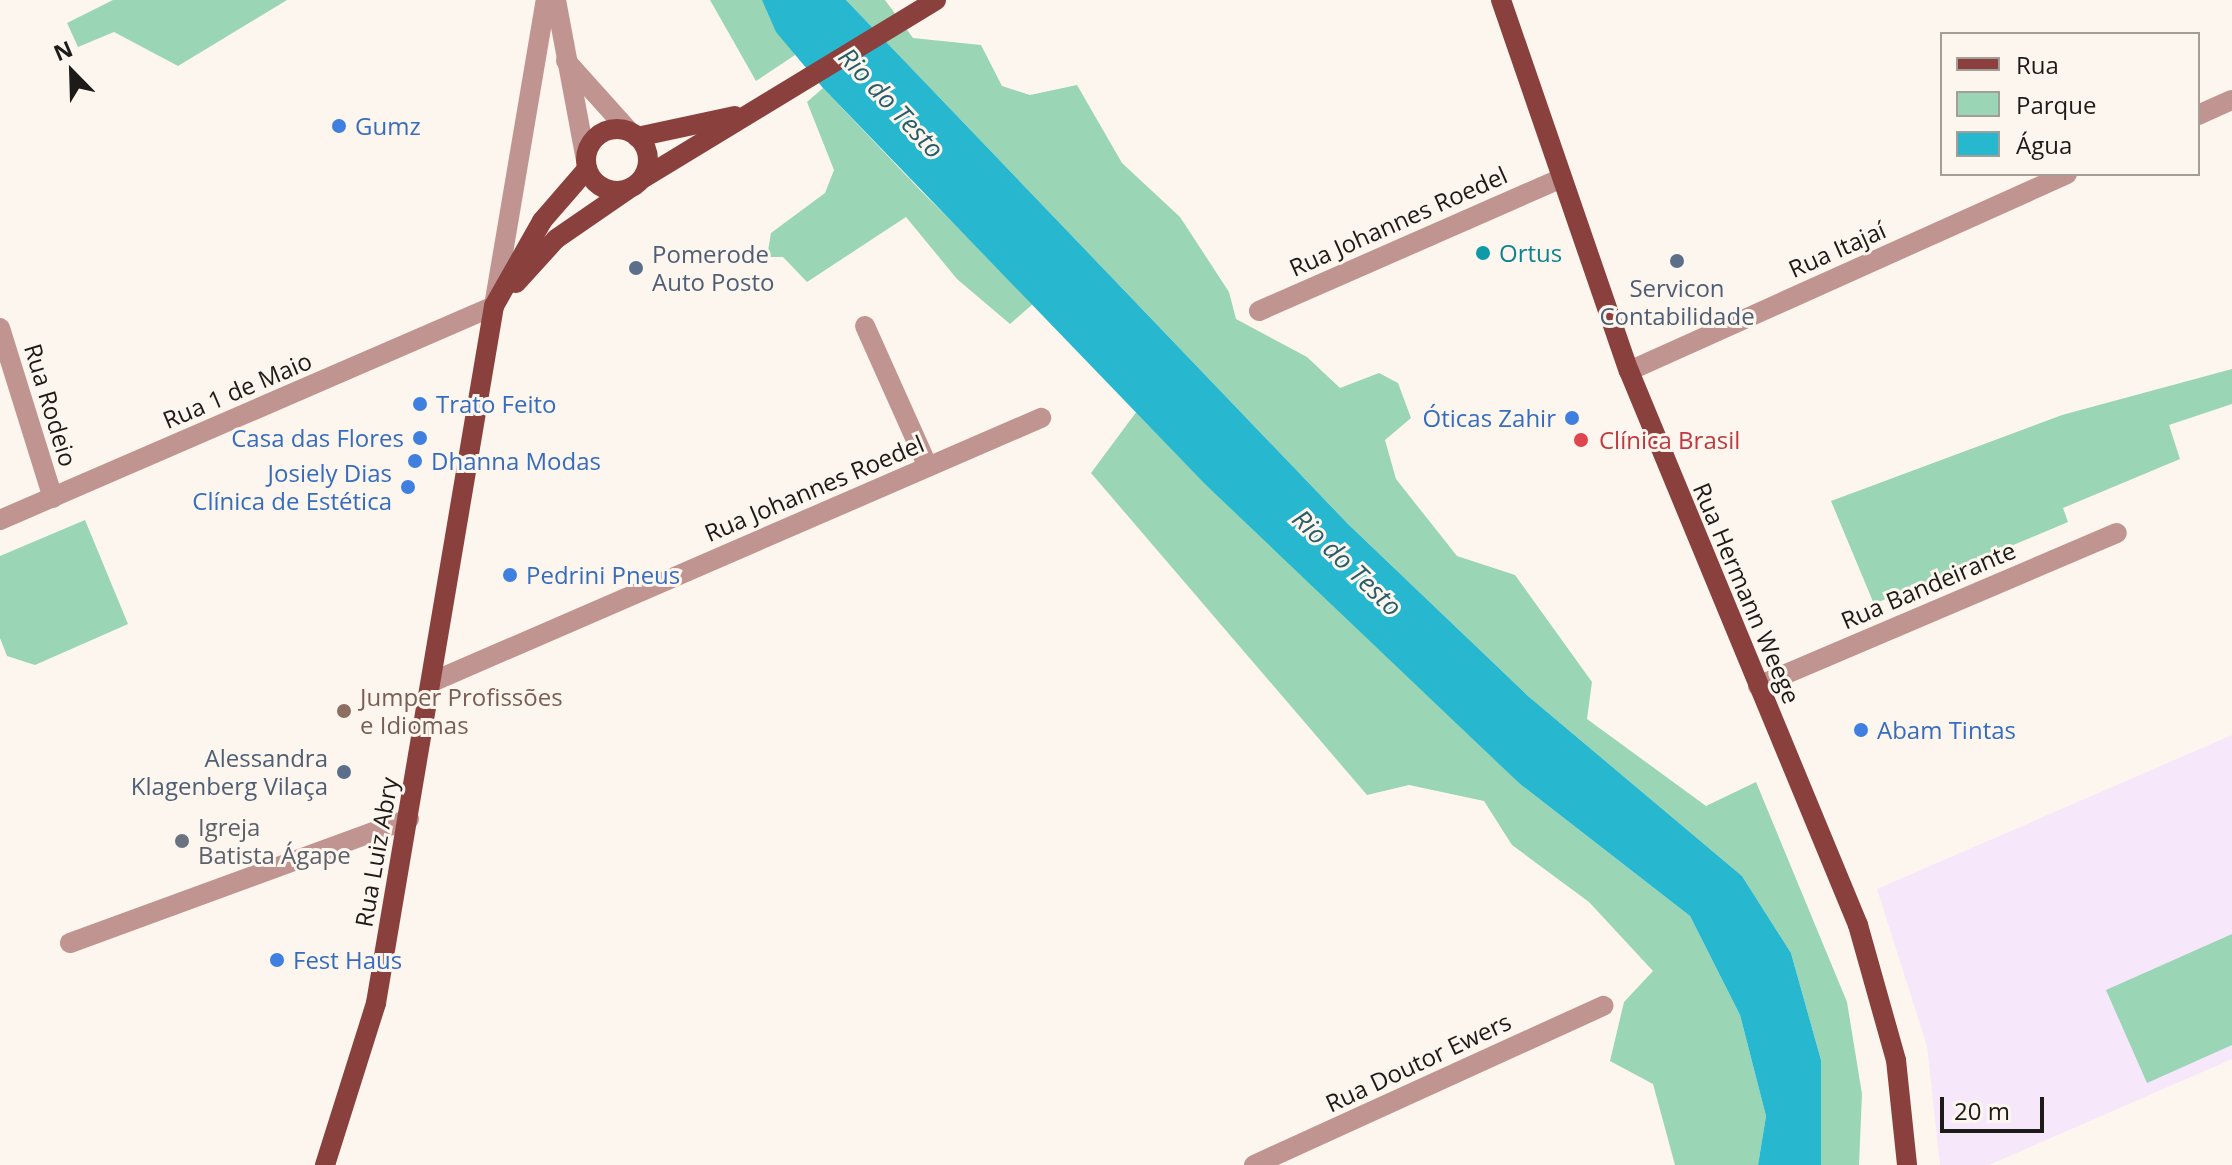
<!DOCTYPE html>
<meta charset="utf-8">
<style>
body{margin:0}
#map{position:relative;width:2232px;height:1165px;overflow:hidden;background:#fdf6ee;font-family:"Open Sans",sans-serif}
div>[style]{position:absolute}
[style*='--x']{left:calc(var(--x)*1px);top:calc(var(--y)*1px);width:calc(var(--w)*1px);rotate:calc(var(--a)*1deg)}
.education>*{inset:0;background:#f6e7fb}
.green>*{inset:0;background:#9ad5b6}
.water>*{inset:0;background:#27b8d0}
.minor>*{height:20px;margin:-10px;padding:0 10px;transform-origin:10px;border-radius:10px;background:#c09490}
.major>*{height:20px;margin:-10px;padding:0 10px;transform-origin:10px;border-radius:10px;background:#8a413d}
.major>.ring{margin:-10px;padding:0;box-sizing:content-box;background:none;border:20px solid #8a413d;border-radius:50%}
.dots>*{width:22px;height:22px;translate:-50% -50%;box-sizing:border-box;border:4px solid #fdf6ee;border-radius:50%}
span{translate:-50% -50%;white-space:nowrap;text-align:center;line-height:1.15;-webkit-text-stroke:6px #fdf6ee;paint-order:stroke}
.shop-label{font-size:24px;color:#366cbe}
.left{translate:0 -50%;text-align:left}
.right{translate:-100% -50%;text-align:right}
.street-label{font-size:24px;color:#1d1b18}
.culture-label{font-size:24px;color:#0d838f}
.service-label{font-size:24px;color:#4e5e75}
.health-label{font-size:24px;color:#be3a42}
.education-label{font-size:24px;color:#785e54}
.worship-label{font-size:24px;color:#5b616d}
.water-label{font-size:26px;color:#285e69;font-style:italic}
.legend{position:absolute;left:1940px;top:32px;width:260px;height:144px;box-sizing:border-box;background:#fdf6ee;border:2px solid #a39e98;margin:0;padding:10px 14px;list-style:none;font-size:24px;color:#1d1b18}
.legend li{display:flex;align-items:center;gap:16px;height:40px}
.legend b{width:40px;border:2px solid #a39e98}
.north{position:absolute;left:32px;top:32px;width:80px;height:80px;-webkit-text-stroke:6px #fdf6ee;paint-order:stroke;rotate:337deg;font-size:22px;font-weight:700;line-height:32px;text-align:center;color:#1d1b18}
.north::after{content:'';display:block;margin:auto;width:28px;height:36px;background:#1d1b18;clip-path:polygon(50% 0,100% 100%,50% 72%,0 100%)}
.scale{position:absolute;left:1940px;top:1097px;width:104px;height:36px;box-sizing:border-box;border:4px solid #1d1b18;border-top:0;padding-left:10px;font-size:24px;line-height:28px;white-space:nowrap;color:#1d1b18;-webkit-text-stroke:6px #fdf6ee;paint-order:stroke}
</style>
<div id="map">
<div class="education">
<div style="clip-path:polygon(2232px 735px,2232px 1059px,1989px 1165px,1940px 1165px,1927px 1046px,1877px 889px)"></div>
</div>
<div class="green">
<div style="clip-path:polygon(113px 0,287px 0,178px 66px,114px 32px,78px 47px,67px 23px)"></div>
<div style="clip-path:polygon(710px 0,762px 0,795px 55px,756px 81px)"></div>
<div style="clip-path:polygon(846px 0,885px 0,913px 38px,981px 45px,1002px 86px,1030px 95px,1077px 85px,1122px 163px,1180px 217px,1229px 292px,1236px 319px,1307px 357px,1340px 388px,1379px 373px,1398px 383px,1411px 418px,1385px 440px,1396px 479px,1457px 556px,1515px 575px,1592px 682px,1587px 719px,1706px 806px,1756px 782px,1847px 1002px,1862px 1094px,1859px 1165px,1821px 1165px,1821px 1060px,1791px 953px,1742px 876px,1528px 696px,1348px 524px)"></div>
<div style="clip-path:polygon(823px 88px,919px 189px,1034px 303px,1010px 324px,957px 279px,906px 217px,807px 282px,783px 257px,767px 257px,771px 233px,825px 193px,834px 170px,807px 102px)"></div>
<div style="clip-path:polygon(2232px 369px,2232px 404px,2169px 425px,2180px 459px,2063px 508px,2068px 522px,1874px 604px,1831px 501px,2062px 415px)"></div>
<div style="clip-path:polygon(1137px 411px,1520px 784px,1690px 916px,1740px 1015px,1766px 1116px,1758px 1165px,1675px 1165px,1653px 1084px,1610px 1061px,1624px 1002px,1653px 971px,1589px 902px,1512px 845px,1484px 801px,1409px 785px,1367px 795px,1091px 473px)"></div>
<div style="clip-path:polygon(85px 520px,128px 624px,35px 665px,7px 656px,0 638px,0 556px)"></div>
<div style="clip-path:polygon(2232px 934px,2232px 1045px,2147px 1083px,2106px 990px)"></div>
</div>
<div class="water">
<div style="clip-path:polygon(762px 0,846px 0,1348px 524px,1528px 696px,1742px 876px,1791px 953px,1821px 1060px,1821px 1165px,1758px 1165px,1766px 1116px,1740px 1015px,1690px 916px,1520px 784px,1205px 484px,823px 88px,776px 32px)"></div>
</div>
<div class="minor">
<div style="--x:556;--y:0;--w:163;--a:79.4"></div>
<div style="--x:566;--y:61;--w:96;--a:48"></div>
<div style="--x:2198;--y:115;--w:37;--a:-24"></div>
<div style="--x:1259;--y:311;--w:328;--a:-23.7"></div>
<div style="--x:865;--y:326;--w:154;--a:65.9"></div>
<div style="--x:0;--y:328;--w:178;--a:72.7"></div>
<div style="--x:1629;--y:371;--w:480;--a:-24.2"></div>
<div style="--x:0;--y:520;--w:538;--a:-23.42"></div>
<div style="--x:494;--y:306;--w:310;--a:-80.4"></div>
<div style="--x:432;--y:682;--w:664;--a:-23.44"></div>
<div style="--x:1758;--y:686;--w:390;--a:-23.1"></div>
<div style="--x:70;--y:943;--w:361;--a:-20.1"></div>
<div style="--x:1254;--y:1165;--w:384;--a:-24.5"></div>
</div>
<div class="major">
<div style="--x:1501;--y:0;--w:392;--a:71"></div>
<div style="--x:1629;--y:371;--w:599;--a:67.54"></div>
<div style="--x:1858;--y:925;--w:140;--a:74.3"></div>
<div style="--x:1896;--y:1060;--w:106;--a:84"></div>
<div class="ring" style="left:586px;top:129px;width:42px;height:42px"></div>
<div style="--x:637;--y:137;--w:100;--a:-12.1"></div>
<div style="--x:642;--y:179;--w:344;--a:-31.3"></div>
<div style="--x:516;--y:283;--w:59;--a:-47.7"></div>
<div style="--x:556;--y:239;--w:86;--a:-34.6"></div>
<div style="--x:325;--y:1165;--w:170;--a:-72.5"></div>
<div style="--x:376;--y:1003;--w:707;--a:-80.39"></div>
<div style="--x:494;--y:306;--w:98;--a:-60.5"></div>
<div style="--x:542;--y:221;--w:69;--a:-49.1"></div>
</div>
<div class="dots">
<div style="left:339px;top:126px;background:#3f7fe0"></div>
<div style="left:1483px;top:253px;background:#0f9aa8"></div>
<div style="left:1677px;top:261px;background:#5c6f8a"></div>
<div style="left:636px;top:268px;background:#5c6f8a"></div>
<div style="left:420px;top:404px;background:#3f7fe0"></div>
<div style="left:1572px;top:418px;background:#3f7fe0"></div>
<div style="left:420px;top:438px;background:#3f7fe0"></div>
<div style="left:1581px;top:440px;background:#e0444e"></div>
<div style="left:415px;top:461px;background:#3f7fe0"></div>
<div style="left:408px;top:487px;background:#3f7fe0"></div>
<div style="left:510px;top:575px;background:#3f7fe0"></div>
<div style="left:344px;top:711px;background:#8d6e63"></div>
<div style="left:1861px;top:730px;background:#3f7fe0"></div>
<div style="left:344px;top:772px;background:#5c6f8a"></div>
<div style="left:182px;top:841px;background:#6b7280"></div>
<div style="left:277px;top:960px;background:#3f7fe0"></div>
</div>
<div class="shop-label">
<span class="left" style="left:355px;top:126px">Gumz</span>
<span class="left" style="left:436px;top:404px">Trato Feito</span>
<span class="right" style="left:1556px;top:418px">Óticas Zahir</span>
<span class="right" style="left:404px;top:438px">Casa das Flores</span>
<span class="left" style="left:431px;top:461px">Dhanna Modas</span>
<span class="right" style="left:392px;top:487px">Josiely Dias<br>Clínica de Estética</span>
<span class="left" style="left:526px;top:575px">Pedrini Pneus</span>
<span class="left" style="left:1877px;top:730px">Abam Tintas</span>
<span class="left" style="left:293px;top:960px">Fest Haus</span>
</div>
<div class="street-label">
<span style="left:1398px;top:221px;rotate:-24deg">Rua Johannes Roedel</span>
<span style="left:1837px;top:249px;rotate:-24deg">Rua Itajaí</span>
<span style="left:237px;top:390px;rotate:-23deg">Rua 1 de Maio</span>
<span style="left:51px;top:405px;rotate:73deg">Rua Rodeio</span>
<span style="left:814px;top:488px;rotate:-23deg">Rua Johannes Roedel</span>
<span style="left:1928px;top:585px;rotate:-23deg">Rua Bandeirante</span>
<span style="left:1747px;top:593px;rotate:67deg">Rua Hermann Weege</span>
<span style="left:376px;top:852px;rotate:-80deg">Rua Luiz Abry</span>
<span style="left:1418px;top:1062px;rotate:-25deg">Rua Doutor Ewers</span>
</div>
<div class="culture-label">
<span class="left" style="left:1499px;top:253px">Ortus</span>
</div>
<div class="service-label">
<span class="left" style="left:652px;top:268px">Pomerode<br>Auto Posto</span>
<span style="left:1677px;top:302px">Servicon<br>Contabilidade</span>
<span class="right" style="left:328px;top:772px">Alessandra<br>Klagenberg Vilaça</span>
</div>
<div class="health-label">
<span class="left" style="left:1599px;top:440px">Clínica Brasil</span>
</div>
<div class="education-label">
<span class="left" style="left:360px;top:711px">Jumper Profissões<br>e Idiomas</span>
</div>
<div class="worship-label">
<span class="left" style="left:198px;top:841px">Igreja<br>Batista Ágape</span>
</div>
<div class="water-label">
<span style="left:891px;top:103px;rotate:47deg">Rio do Testo</span>
<span style="left:1347px;top:563px;rotate:44deg">Rio do Testo</span>
</div>
<ul class="legend">
<li><b style="height:10px;background:#8a413d"></b>Rua</li>
<li><b style="height:22px;background:#9ad5b6"></b>Parque</li>
<li><b style="height:22px;background:#27b8d0"></b>Água</li>
</ul>
<div class="north">N</div>
<div class="scale">20 m</div>
</div>
